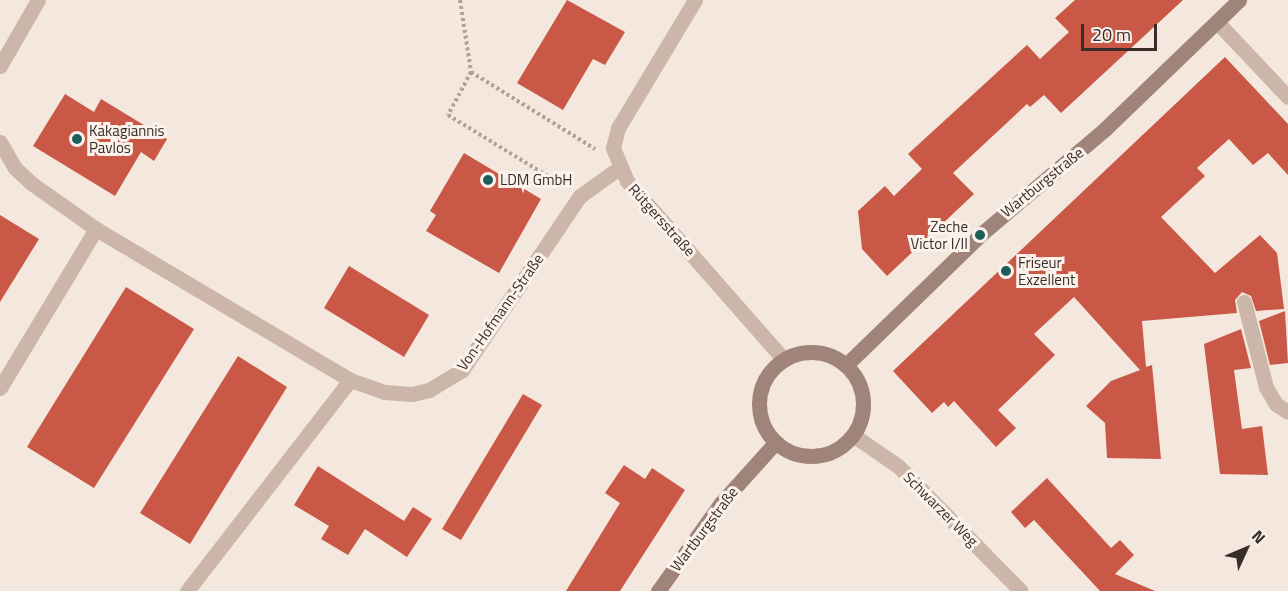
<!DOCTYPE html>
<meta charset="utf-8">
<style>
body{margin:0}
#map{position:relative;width:1288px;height:591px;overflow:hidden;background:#f3e7de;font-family:"Titillium Web",sans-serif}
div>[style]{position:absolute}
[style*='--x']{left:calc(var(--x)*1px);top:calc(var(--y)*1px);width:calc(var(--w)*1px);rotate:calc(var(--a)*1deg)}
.building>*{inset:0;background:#ca5846}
.path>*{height:4px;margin-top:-2px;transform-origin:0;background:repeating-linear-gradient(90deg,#b89f93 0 3px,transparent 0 6px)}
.lane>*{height:15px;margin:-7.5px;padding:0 7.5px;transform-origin:7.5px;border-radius:7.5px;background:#ccb5a9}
.street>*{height:15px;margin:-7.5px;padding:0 7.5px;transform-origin:7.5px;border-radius:7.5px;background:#ccb5a9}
.secondary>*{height:15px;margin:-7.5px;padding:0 7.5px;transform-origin:7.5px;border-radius:7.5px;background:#a0847a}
.secondary>.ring{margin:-7.5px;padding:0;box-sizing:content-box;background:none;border:15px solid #a0847a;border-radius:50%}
.dots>*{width:16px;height:16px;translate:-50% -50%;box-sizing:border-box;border:3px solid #fbf2eb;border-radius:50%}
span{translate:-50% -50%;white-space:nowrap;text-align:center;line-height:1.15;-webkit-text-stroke:6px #fbf2eb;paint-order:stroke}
.poi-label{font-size:15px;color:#392d29}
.left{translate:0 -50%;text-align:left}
.right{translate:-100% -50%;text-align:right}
.street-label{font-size:15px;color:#392d29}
.north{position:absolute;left:1216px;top:519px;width:60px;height:60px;-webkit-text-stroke:4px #fbf2eb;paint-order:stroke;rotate:46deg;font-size:16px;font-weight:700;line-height:24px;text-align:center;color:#392d29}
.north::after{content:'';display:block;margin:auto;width:21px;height:27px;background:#392d29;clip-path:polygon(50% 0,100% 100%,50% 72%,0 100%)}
.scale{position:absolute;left:1081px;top:24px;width:76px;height:27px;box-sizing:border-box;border:3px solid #392d29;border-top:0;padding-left:8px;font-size:18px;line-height:21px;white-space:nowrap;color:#392d29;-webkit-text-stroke:4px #fbf2eb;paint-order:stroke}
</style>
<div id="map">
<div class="building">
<div style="clip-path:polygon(567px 0,625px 32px,605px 65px,593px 59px,563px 110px,517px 83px)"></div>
<div style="clip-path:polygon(1075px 0,1183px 0,1061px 113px,1044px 95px,1030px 107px,1027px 104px,953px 173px,974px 194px,887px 276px,862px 249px,858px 211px,885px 186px,894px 196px,922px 169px,908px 154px,1027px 45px,1040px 59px,1069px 32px,1055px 18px)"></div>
<div style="clip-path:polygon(1225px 57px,1288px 124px,1288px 175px,1268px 153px,1253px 165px,1229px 139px,1197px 168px,1205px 176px,1161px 217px,1215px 273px,1260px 235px,1277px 253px,1284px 309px,1256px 311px,1251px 296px,1242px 292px,1235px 300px,1237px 313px,1142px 321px,1146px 367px,1152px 365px,1161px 459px,1107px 458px,1105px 423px,1086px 406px,1111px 381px,1140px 370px,1074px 297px,1034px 334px,1055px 355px,998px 410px,1016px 428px,996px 447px,954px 401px,948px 407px,944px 402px,932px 413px,893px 371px)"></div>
<div style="clip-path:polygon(65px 94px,94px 112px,101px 99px,167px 139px,154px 161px,141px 152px,115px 196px,33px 146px)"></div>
<div style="clip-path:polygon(464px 153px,541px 199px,499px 273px,426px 231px,436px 215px,430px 211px)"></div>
<div style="clip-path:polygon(0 215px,39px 239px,0 302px)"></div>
<div style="clip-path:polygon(349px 266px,429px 315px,404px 357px,324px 308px)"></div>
<div style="clip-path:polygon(126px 287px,194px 329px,94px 488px,27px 447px)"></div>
<div style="clip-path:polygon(1285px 311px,1288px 363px,1270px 365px,1259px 321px)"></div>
<div style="clip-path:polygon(1241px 329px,1251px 368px,1234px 370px,1242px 429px,1262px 426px,1268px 475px,1220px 474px,1204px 344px)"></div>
<div style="clip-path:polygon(238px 356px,287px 387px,190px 544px,140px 513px)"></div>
<div style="clip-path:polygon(523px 394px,542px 405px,461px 540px,442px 529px)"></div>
<div style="clip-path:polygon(624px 465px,645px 479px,652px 468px,685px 490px,620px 591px,566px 591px,620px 503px,605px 493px)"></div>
<div style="clip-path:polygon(318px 466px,404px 521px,413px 507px,432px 519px,407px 557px,365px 529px,348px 555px,321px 539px,329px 526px,294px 505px)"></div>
<div style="clip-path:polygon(1047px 478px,1111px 548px,1120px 540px,1134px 555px,1115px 574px,1155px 591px,1100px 591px,1034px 520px,1025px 528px,1011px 512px)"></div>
</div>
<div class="path">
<div style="--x:460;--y:0;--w:73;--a:81.3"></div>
<div style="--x:471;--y:72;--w:146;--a:31.8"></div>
<div style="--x:471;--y:72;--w:49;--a:118.1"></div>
<div style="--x:448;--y:115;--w:136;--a:31.5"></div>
</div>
<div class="lane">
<div style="--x:1244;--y:302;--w:88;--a:75.5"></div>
<div style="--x:1266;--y:387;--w:20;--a:60"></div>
<div style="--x:1276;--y:404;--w:14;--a:34"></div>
</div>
<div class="street">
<div style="--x:695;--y:0;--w:149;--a:121"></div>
<div style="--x:618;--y:128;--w:21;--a:104"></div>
<div style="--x:613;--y:148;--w:36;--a:67"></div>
<div style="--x:627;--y:181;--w:238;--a:48.7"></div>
<div style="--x:1217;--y:22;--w:103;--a:46.6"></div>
<div style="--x:0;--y:66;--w:76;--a:-60.1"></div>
<div style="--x:0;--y:142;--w:30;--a:60"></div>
<div style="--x:15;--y:168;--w:22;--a:43"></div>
<div style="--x:31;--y:183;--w:80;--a:35.3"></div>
<div style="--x:96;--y:229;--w:295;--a:30.7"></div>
<div style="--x:350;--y:380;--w:36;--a:19"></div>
<div style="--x:384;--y:392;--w:28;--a:4"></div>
<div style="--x:412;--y:394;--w:17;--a:-13"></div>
<div style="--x:429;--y:390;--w:39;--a:-31"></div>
<div style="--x:462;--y:370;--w:210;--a:-55.9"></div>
<div style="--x:580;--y:196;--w:48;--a:-35.7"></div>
<div style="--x:0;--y:388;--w:186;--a:-58.9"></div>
<div style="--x:853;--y:435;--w:55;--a:34.6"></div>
<div style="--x:898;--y:466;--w:175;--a:45.5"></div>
<div style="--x:187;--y:591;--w:267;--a:-52.3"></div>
</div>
<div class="secondary">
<div class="ring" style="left:759px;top:352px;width:89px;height:89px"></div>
<div style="--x:846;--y:365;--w:187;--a:-44.1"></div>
<div style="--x:980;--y:235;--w:164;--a:-40.3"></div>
<div style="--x:1105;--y:129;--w:186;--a:-43.9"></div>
<div style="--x:658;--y:591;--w:108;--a:-54.4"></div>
<div style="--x:721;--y:503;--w:82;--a:-48"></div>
</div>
<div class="dots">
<div style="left:77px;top:139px;background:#1d5d5a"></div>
<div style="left:488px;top:180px;background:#1d5d5a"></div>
<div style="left:980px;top:235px;background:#1d5d5a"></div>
<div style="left:1006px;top:271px;background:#1d5d5a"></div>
</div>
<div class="poi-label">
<span class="left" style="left:89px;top:139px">Kakagiannis<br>Pavlos</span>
<span class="left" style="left:500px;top:180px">LDM GmbH</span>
<span class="right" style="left:968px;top:235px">Zeche<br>Victor I/II</span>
<span class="left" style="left:1018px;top:271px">Friseur<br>Exzellent</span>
</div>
<div class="street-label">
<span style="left:1042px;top:182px;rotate:-39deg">Wartburgstraße</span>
<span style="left:662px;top:220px;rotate:48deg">Rütgersstraße</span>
<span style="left:500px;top:312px;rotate:-55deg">Von-Hofmann-Straße</span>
<span style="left:941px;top:509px;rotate:45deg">Schwarzer Weg</span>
<span style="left:704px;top:529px;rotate:-53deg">Wartburgstraße</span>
</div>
<div class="north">N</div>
<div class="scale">20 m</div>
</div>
